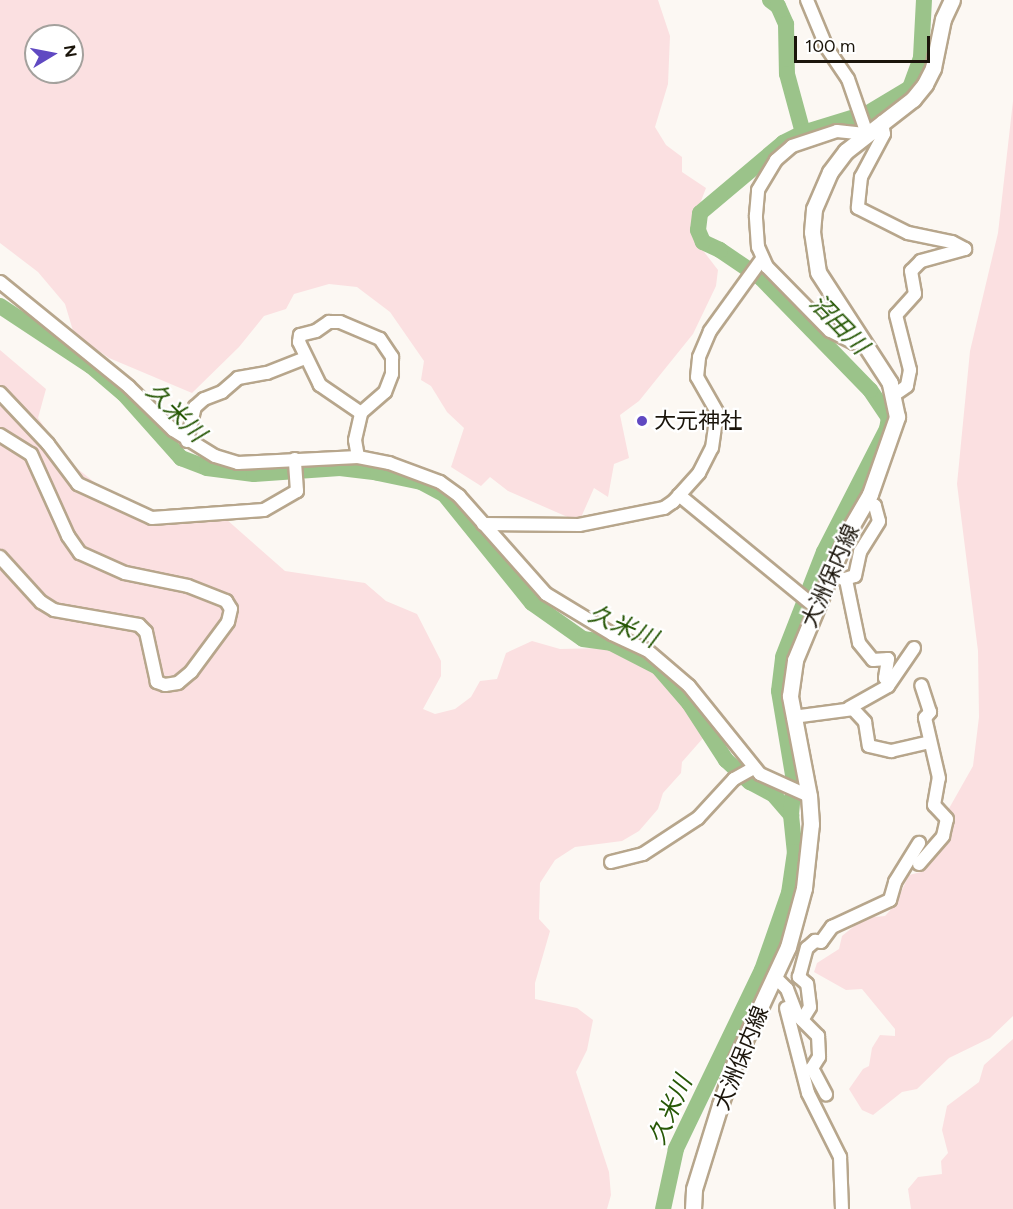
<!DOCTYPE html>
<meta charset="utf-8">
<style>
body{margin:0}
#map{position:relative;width:1013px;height:1209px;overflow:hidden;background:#fcf8f3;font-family:Figtree,"Noto Sans JP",sans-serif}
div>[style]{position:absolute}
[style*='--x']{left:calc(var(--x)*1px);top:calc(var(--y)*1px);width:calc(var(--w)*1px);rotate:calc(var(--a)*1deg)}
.green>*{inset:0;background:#fbe0e1}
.river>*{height:16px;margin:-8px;padding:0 8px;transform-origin:8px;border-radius:8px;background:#9bc38a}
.roads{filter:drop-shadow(2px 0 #b7a68c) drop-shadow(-2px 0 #b7a68c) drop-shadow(0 2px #b7a68c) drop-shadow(0 -2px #b7a68c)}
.minor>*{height:12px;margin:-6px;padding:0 6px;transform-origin:6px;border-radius:6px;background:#fff}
.major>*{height:15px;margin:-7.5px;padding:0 7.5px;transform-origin:7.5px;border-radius:7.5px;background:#fff}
.dots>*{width:16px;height:16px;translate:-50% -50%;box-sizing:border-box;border:3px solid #fff;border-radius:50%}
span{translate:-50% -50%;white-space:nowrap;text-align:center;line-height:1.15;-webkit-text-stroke:4.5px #fff;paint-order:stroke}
.poi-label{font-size:22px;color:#1b150b}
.left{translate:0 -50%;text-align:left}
.street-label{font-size:22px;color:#1b150b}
.water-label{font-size:24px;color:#265705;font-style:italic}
.north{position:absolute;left:24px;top:24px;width:60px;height:60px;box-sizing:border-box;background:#fff;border:2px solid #a4a19d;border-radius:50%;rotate:80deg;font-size:16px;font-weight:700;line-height:24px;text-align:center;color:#1b150b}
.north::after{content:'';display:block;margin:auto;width:21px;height:27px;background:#6049c2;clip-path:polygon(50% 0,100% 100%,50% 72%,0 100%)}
.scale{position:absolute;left:794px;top:36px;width:136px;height:27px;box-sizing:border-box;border:3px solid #1b150b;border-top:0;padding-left:8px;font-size:18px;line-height:21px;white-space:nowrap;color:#1b150b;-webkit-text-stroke:4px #fff;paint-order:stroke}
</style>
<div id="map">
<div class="green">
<div style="clip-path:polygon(evenodd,0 0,658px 0,670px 36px,668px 84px,655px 127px,666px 145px,682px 157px,682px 172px,706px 188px,693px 222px,698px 244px,718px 270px,716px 286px,693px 334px,639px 401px,620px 415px,629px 458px,614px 464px,608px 497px,594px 488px,579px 522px,508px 491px,490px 477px,481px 486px,451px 467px,464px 428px,447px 412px,431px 386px,421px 380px,424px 361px,390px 312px,357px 287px,329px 284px,294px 294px,286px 309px,264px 316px,239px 347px,192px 393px,109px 358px,74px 334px,65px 304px,38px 272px,0 243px,0 0,36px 36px,72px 36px,72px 72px,36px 72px,36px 36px)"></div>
<div style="clip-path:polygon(1013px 101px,1013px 1016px,990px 1038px,949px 1058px,917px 1089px,902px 1092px,873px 1115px,862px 1110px,849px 1089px,863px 1069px,869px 1066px,872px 1048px,880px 1035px,895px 1036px,895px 1029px,862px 989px,846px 990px,814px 972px,817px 963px,839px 949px,842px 936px,864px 918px,885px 916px,895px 905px,909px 875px,921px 872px,924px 861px,938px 848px,947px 812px,973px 766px,979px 717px,978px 651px,957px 484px,970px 351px,998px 233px)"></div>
<div style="clip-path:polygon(0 350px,46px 389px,38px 418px,69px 462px,113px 497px,155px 515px,226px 519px,285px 571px,365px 583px,386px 601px,417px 614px,441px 661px,441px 676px,423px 709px,435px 714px,455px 709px,471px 697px,480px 681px,497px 679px,506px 653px,532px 641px,560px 649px,605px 648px,659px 676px,685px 701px,696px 728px,704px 737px,682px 762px,681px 773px,663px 793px,658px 809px,639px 831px,622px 841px,575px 847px,555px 860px,540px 883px,539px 919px,550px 931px,535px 983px,535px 999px,577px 1008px,593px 1020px,587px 1050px,576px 1072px,609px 1172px,611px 1195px,607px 1209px,0 1209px)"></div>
<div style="clip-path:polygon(1013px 1039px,1013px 1209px,911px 1209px,908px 1189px,918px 1177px,942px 1174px,941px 1161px,948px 1153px,942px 1130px,947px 1106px,979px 1082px,984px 1065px)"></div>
</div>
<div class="river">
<div style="--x:770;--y:0;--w:10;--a:37"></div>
<div style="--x:778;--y:6;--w:20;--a:66"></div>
<div style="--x:786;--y:24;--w:50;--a:88.9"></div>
<div style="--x:787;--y:74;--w:61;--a:74.8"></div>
<div style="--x:0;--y:306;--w:109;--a:33.4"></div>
<div style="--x:91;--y:366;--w:43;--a:40.3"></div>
<div style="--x:124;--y:394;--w:86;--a:48.3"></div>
<div style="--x:181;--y:458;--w:28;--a:21"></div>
<div style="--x:207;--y:468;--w:47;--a:7.3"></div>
<div style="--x:254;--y:474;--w:86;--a:-4"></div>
<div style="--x:340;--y:468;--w:38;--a:7"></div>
<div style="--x:378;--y:473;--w:44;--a:11.8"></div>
<div style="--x:421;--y:482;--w:26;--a:28"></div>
<div style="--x:444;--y:494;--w:140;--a:51.1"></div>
<div style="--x:532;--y:603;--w:62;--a:35.2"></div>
<div style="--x:583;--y:639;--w:28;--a:8"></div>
<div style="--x:611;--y:643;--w:53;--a:27.1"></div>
<div style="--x:658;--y:667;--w:48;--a:49.3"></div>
<div style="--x:689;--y:703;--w:68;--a:57"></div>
<div style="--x:726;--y:760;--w:33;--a:43"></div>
<div style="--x:750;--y:782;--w:26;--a:28"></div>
<div style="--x:773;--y:794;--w:28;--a:49"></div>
<div style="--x:791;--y:815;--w:37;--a:84"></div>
<div style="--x:795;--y:852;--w:41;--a:98.3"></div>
<div style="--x:789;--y:893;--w:82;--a:109.3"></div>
<div style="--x:762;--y:970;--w:199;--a:115.7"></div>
<div style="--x:676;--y:1149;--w:61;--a:102.2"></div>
<div style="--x:791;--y:815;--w:34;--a:-85"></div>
<div style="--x:794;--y:781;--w:91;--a:-99.5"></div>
<div style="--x:779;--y:691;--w:34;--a:-83"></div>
<div style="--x:783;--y:657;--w:113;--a:-68.7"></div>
<div style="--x:824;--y:552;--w:138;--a:-62.9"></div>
<div style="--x:887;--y:429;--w:11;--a:-80"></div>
<div style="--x:889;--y:418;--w:34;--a:-124"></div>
<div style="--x:870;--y:390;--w:156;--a:-134.2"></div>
<div style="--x:761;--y:278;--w:50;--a:-145.7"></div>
<div style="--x:720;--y:250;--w:19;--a:-155"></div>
<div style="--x:703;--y:242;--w:13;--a:-113"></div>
<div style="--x:698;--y:230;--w:17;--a:-83"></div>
<div style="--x:700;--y:213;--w:109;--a:-40.1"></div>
<div style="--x:783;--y:143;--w:22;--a:-27"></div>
<div style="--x:803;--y:133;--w:68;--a:-17.1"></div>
<div style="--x:868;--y:113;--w:49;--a:-30.8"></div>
<div style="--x:910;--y:88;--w:33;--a:-70"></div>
<div style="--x:921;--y:57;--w:57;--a:-87"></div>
</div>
<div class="roads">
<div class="minor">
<div style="--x:807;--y:0;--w:52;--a:67.4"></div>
<div style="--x:827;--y:48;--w:37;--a:56"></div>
<div style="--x:848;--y:79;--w:58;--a:70.9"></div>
<div style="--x:882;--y:122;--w:12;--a:81"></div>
<div style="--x:884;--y:134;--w:49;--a:118.1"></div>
<div style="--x:861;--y:177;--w:31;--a:96"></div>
<div style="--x:858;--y:208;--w:56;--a:26.6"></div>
<div style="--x:908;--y:233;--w:45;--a:11.6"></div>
<div style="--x:952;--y:242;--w:15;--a:28"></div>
<div style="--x:965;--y:249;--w:46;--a:164.7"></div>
<div style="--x:921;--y:261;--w:14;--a:135"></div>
<div style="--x:911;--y:271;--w:23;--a:80"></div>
<div style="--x:915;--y:294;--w:28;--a:132"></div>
<div style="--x:896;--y:315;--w:57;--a:75.7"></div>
<div style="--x:910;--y:370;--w:16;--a:101"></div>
<div style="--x:907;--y:386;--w:16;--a:145"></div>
<div style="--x:0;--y:282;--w:166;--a:39.1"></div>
<div style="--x:129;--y:387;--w:62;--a:44.3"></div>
<div style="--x:173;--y:430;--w:49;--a:31.8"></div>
<div style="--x:215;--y:456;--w:24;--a:17"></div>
<div style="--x:238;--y:463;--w:120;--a:-2.9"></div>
<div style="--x:358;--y:457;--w:32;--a:11"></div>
<div style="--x:389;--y:463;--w:54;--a:20.4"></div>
<div style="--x:440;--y:482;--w:24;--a:36"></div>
<div style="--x:459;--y:496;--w:131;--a:48.4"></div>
<div style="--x:546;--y:594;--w:77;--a:31.2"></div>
<div style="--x:612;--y:634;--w:38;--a:25"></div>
<div style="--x:647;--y:650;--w:55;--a:40.6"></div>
<div style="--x:689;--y:686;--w:113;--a:51.1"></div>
<div style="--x:760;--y:774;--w:54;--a:24.2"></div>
<div style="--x:864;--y:341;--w:10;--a:169"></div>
<div style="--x:854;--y:343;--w:27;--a:-153"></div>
<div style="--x:830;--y:331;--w:90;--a:-134.5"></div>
<div style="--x:767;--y:267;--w:22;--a:-114"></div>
<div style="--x:758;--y:247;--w:32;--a:-94"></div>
<div style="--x:756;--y:215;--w:25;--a:-85"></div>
<div style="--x:758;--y:190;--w:35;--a:-59"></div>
<div style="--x:776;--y:160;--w:21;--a:-41"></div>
<div style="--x:792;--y:146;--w:47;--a:-18.4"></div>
<div style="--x:837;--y:131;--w:30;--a:6"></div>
<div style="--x:0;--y:393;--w:70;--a:46.7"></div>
<div style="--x:48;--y:444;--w:50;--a:53.1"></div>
<div style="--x:78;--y:484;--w:81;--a:24.7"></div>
<div style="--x:152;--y:518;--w:112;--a:-4.1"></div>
<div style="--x:264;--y:510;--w:38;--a:-30"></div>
<div style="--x:297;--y:491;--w:32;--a:-94"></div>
<div style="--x:0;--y:435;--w:36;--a:32"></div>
<div style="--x:31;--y:454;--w:90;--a:65.7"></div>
<div style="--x:68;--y:536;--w:21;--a:55"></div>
<div style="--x:80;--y:553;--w:49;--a:24"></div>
<div style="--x:125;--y:573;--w:64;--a:11.7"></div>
<div style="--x:188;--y:586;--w:41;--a:21.5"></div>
<div style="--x:226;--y:601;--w:9;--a:58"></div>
<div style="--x:231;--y:609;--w:13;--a:103"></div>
<div style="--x:228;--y:622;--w:62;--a:126.5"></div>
<div style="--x:191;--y:672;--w:17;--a:140"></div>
<div style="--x:178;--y:683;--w:13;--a:171"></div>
<div style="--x:165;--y:685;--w:9;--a:-159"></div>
<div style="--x:157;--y:682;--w:51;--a:-102.4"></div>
<div style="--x:146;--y:632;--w:10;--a:-135"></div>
<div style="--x:139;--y:625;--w:86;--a:-170"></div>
<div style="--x:54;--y:610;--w:15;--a:-148"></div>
<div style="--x:41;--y:602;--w:61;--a:-132.3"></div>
<div style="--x:187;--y:441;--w:35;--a:-77"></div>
<div style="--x:195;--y:407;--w:12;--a:-42"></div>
<div style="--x:204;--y:399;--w:19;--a:-21"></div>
<div style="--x:222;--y:392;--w:21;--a:-41"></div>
<div style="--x:238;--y:378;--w:29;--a:-10"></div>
<div style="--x:267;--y:373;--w:41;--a:-21.5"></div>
<div style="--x:358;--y:457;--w:17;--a:-100"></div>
<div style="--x:355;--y:440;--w:28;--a:-77"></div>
<div style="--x:361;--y:413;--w:50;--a:-145.7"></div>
<div style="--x:320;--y:385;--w:48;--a:-116"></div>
<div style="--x:299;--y:342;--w:7;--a:-82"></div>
<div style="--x:300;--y:335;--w:16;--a:-14"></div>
<div style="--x:316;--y:331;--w:16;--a:-35"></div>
<div style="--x:329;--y:322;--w:11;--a:0"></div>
<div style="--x:340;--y:322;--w:43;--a:23"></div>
<div style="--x:380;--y:339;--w:22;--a:56"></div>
<div style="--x:392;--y:357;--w:17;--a:90"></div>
<div style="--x:392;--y:374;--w:19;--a:111"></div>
<div style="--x:385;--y:392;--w:32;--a:139"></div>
<div style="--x:679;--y:495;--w:175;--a:39.4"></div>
<div style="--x:483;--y:524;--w:96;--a:0.6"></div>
<div style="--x:579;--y:525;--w:87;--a:-11.3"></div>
<div style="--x:664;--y:508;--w:11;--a:-34"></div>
<div style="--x:673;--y:502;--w:39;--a:-48"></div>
<div style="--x:699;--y:473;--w:28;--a:-63"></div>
<div style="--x:712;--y:448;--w:36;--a:-82"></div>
<div style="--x:717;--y:412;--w:40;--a:-119.7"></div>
<div style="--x:697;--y:377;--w:20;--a:-84"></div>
<div style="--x:699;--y:357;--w:28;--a:-67"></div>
<div style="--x:710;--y:331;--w:89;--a:-54.2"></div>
<div style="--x:830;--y:573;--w:17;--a:24"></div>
<div style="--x:846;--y:580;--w:64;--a:78.3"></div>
<div style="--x:859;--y:643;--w:22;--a:51"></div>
<div style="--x:873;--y:660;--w:15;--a:-4"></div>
<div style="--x:888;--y:659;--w:19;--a:99"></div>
<div style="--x:885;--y:678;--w:6;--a:39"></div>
<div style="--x:845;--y:579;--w:10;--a:-17"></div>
<div style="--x:855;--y:576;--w:25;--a:-78"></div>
<div style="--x:860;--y:552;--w:36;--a:-58"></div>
<div style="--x:879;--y:521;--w:16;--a:-105"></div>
<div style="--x:875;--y:506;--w:10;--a:-143"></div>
<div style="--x:849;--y:708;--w:45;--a:-29.4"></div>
<div style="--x:888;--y:686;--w:46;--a:-55.6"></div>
<div style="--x:793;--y:717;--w:61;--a:-7.6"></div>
<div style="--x:853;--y:709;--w:18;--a:47"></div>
<div style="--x:865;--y:722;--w:24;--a:81"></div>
<div style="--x:869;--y:746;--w:23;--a:13"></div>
<div style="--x:891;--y:751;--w:40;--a:-13"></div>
<div style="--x:611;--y:862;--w:33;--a:-14"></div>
<div style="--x:643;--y:854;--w:66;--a:-33.2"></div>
<div style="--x:698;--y:818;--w:53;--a:-47.3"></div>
<div style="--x:734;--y:779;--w:23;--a:-29"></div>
<div style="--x:919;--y:864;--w:37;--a:-49"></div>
<div style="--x:943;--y:836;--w:17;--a:-77"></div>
<div style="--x:947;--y:819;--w:19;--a:-133"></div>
<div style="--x:934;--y:805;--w:27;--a:-80"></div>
<div style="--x:939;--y:778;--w:62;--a:-103.1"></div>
<div style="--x:925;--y:718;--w:8;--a:-50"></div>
<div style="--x:930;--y:712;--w:28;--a:-108"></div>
<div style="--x:775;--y:977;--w:17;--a:45"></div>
<div style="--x:787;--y:989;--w:28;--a:69"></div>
<div style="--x:797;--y:1015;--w:30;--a:45"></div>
<div style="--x:818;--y:1036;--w:21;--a:87"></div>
<div style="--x:819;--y:1057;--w:13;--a:122"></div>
<div style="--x:812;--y:1068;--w:30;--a:62"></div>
<div style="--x:786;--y:1008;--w:88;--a:75.5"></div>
<div style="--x:808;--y:1093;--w:72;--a:63.4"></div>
<div style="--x:840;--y:1157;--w:52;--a:87.8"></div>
<div style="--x:802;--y:1020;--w:15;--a:-58"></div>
<div style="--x:810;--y:1007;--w:23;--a:-97"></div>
<div style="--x:807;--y:984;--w:11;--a:-139"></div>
<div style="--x:799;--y:977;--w:30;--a:-75"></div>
<div style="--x:807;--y:948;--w:11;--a:-41"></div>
<div style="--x:815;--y:941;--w:6;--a:9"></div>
<div style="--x:821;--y:942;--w:19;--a:-54"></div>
<div style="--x:832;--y:927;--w:64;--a:-25"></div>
<div style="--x:890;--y:900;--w:19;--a:-74"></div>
<div style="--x:895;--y:882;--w:46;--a:-58.4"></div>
</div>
<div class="major">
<div style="--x:693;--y:1209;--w:20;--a:-87"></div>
<div style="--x:694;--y:1189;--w:88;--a:-72.8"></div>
<div style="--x:720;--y:1105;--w:49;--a:-70.8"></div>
<div style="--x:736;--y:1059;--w:123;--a:-65.1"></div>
<div style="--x:788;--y:947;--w:61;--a:-74.8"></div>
<div style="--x:804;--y:888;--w:64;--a:-83.8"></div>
<div style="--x:811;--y:824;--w:28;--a:-94"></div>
<div style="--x:809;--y:796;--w:102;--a:-100.8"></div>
<div style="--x:790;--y:696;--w:36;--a:-82"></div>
<div style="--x:795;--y:660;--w:139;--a:-67.5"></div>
<div style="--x:848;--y:532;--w:44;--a:-59.9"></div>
<div style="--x:870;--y:494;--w:82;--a:-70.7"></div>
<div style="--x:897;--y:417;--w:35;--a:-102"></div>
<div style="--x:890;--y:383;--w:132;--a:-123"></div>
<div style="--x:818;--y:272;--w:40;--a:-98.5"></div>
<div style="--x:812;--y:232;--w:23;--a:-85"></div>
<div style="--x:814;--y:209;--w:40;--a:-66.6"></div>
<div style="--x:830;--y:172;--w:26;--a:-53"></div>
<div style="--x:846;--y:151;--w:85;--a:-37.8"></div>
<div style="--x:913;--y:99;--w:19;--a:-51"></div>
<div style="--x:925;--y:84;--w:18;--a:-63"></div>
<div style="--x:933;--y:68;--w:50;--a:-78.5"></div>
<div style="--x:943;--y:19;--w:21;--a:-65"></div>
</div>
</div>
<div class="dots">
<div style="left:642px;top:421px;background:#6049c2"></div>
</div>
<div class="poi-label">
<span class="left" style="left:654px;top:421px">大元神社</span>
</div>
<div class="street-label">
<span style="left:830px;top:576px;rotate:-66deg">大洲保内線</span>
<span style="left:741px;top:1058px;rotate:-68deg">大洲保内線</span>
</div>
<div class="water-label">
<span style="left:839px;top:324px;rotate:46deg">沼田川</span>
<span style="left:176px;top:412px;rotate:45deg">久米川</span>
<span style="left:623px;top:626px;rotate:23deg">久米川</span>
<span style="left:670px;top:1110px;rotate:-66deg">久米川</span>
</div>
<div class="north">N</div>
<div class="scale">100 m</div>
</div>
